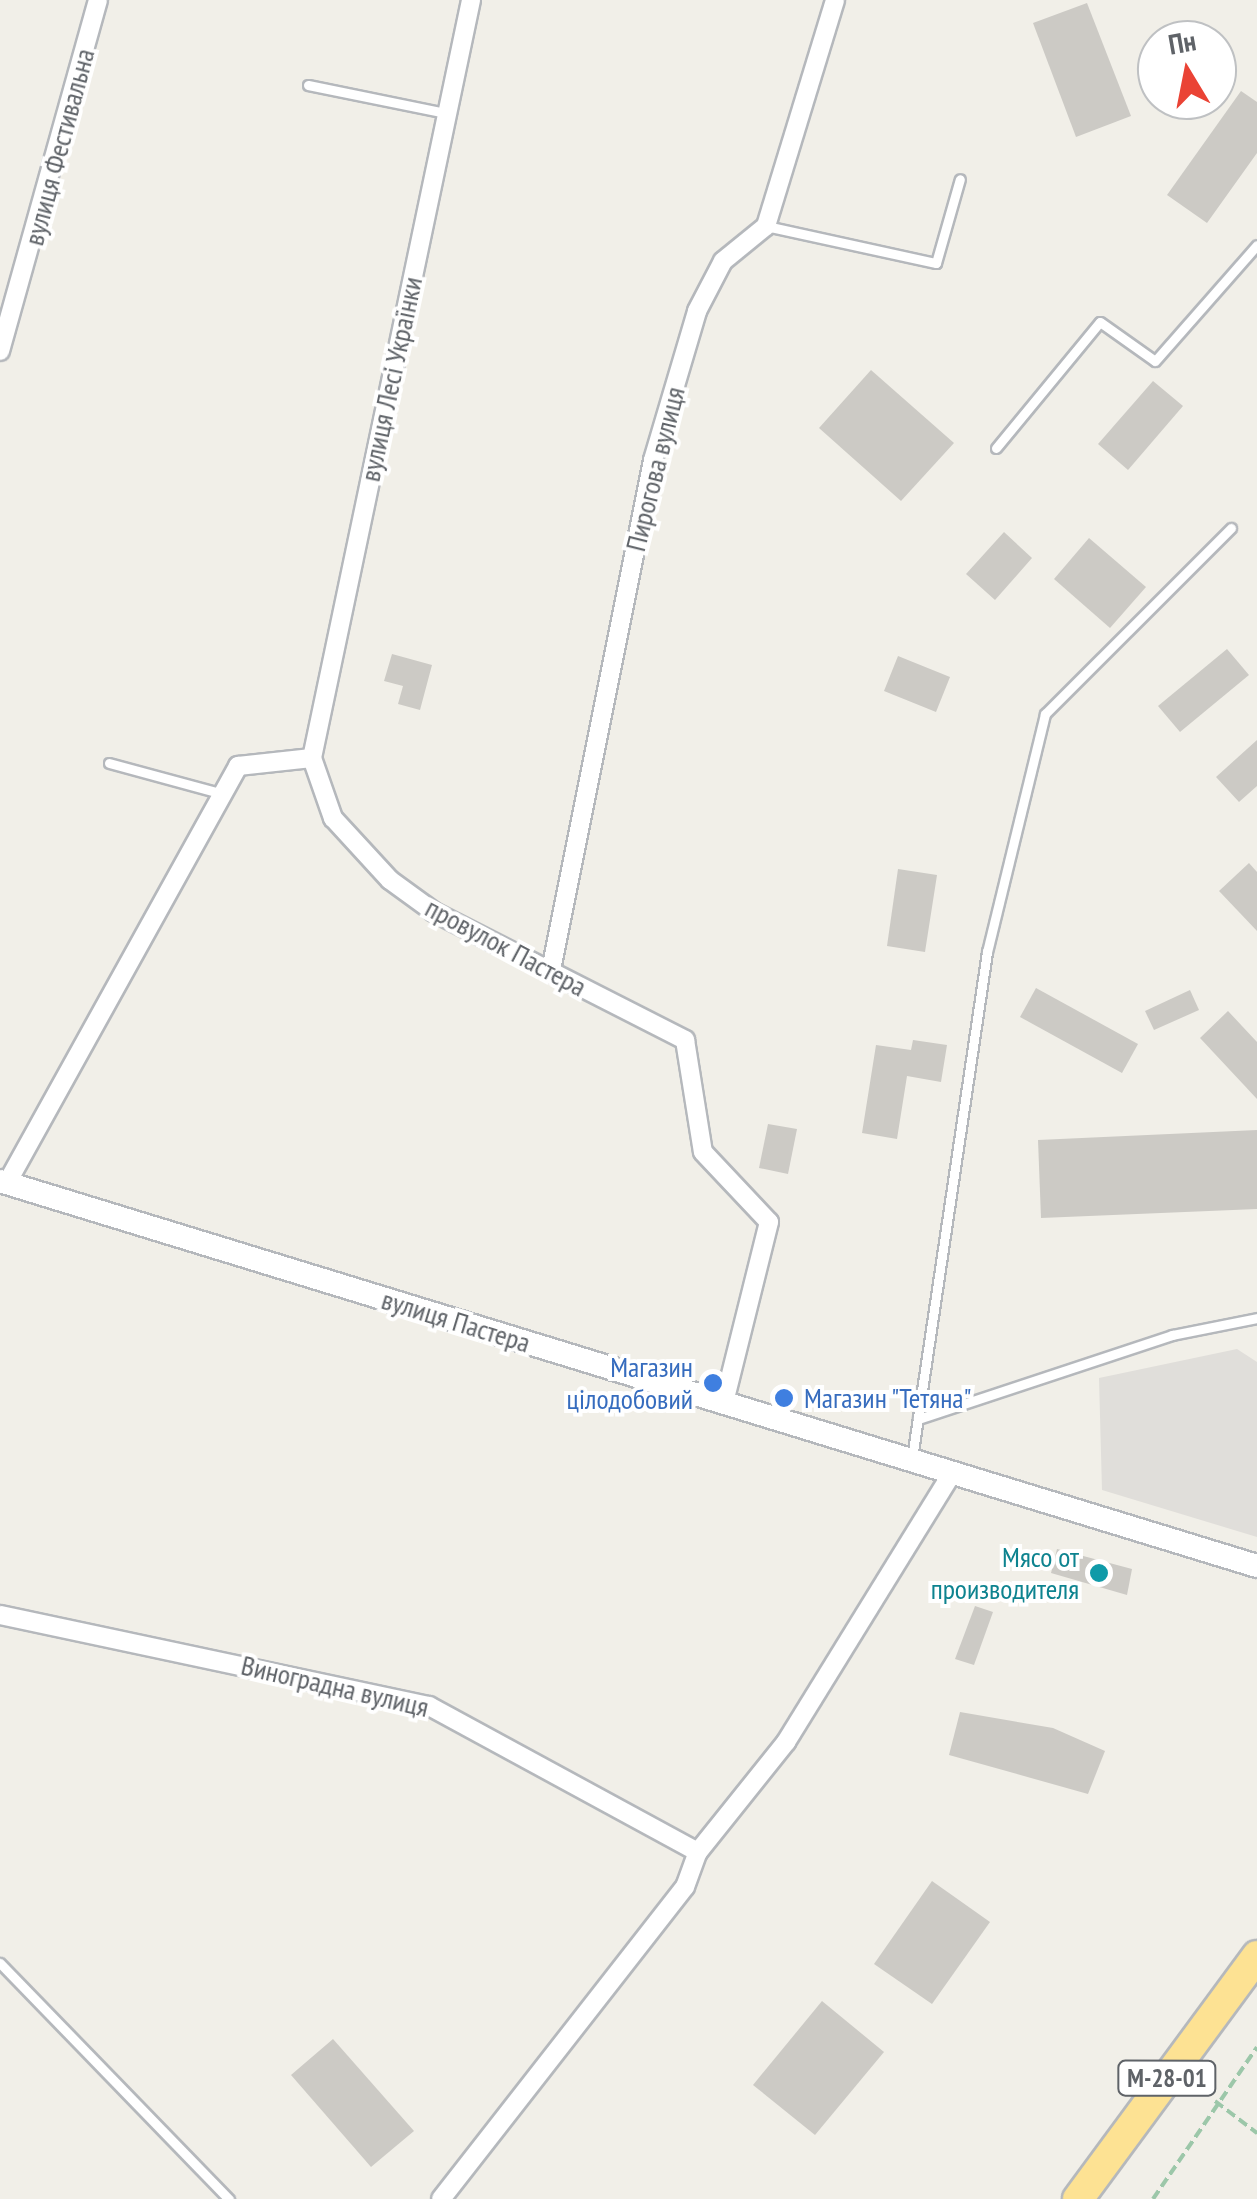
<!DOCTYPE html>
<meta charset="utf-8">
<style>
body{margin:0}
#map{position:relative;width:1257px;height:2199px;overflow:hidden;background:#f1efe8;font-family:"PT Sans Narrow",sans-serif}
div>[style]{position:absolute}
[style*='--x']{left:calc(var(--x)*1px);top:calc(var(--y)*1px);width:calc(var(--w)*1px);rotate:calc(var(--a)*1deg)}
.industrial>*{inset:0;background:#e0deda}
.building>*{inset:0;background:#cccac5}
.path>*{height:4px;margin-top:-2px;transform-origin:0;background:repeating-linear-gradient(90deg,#9cc7a9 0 10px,transparent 0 15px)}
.roads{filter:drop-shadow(2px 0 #b5b8bc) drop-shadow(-2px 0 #b5b8bc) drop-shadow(0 2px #b5b8bc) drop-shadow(0 -2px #b5b8bc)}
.lane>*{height:9px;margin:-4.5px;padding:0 4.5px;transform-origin:4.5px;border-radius:4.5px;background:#fff}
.street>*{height:18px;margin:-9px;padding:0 9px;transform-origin:9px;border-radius:9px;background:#fff}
.secondary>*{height:22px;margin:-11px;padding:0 11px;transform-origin:11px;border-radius:11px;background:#fff}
.highway>*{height:30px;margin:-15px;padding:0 15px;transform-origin:15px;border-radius:15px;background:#fde293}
.dots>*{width:28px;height:28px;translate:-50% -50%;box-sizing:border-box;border:5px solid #fff;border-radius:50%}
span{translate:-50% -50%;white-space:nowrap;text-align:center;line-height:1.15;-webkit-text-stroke:8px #fff;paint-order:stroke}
.shield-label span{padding:2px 8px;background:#fff;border:2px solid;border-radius:8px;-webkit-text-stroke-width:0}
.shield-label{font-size:25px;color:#5f6368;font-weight:700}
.street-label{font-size:28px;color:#5f6368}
.shop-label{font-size:28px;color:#366cbe}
.right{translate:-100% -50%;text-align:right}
.left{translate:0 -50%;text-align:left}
.culture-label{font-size:28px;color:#0d838f}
.north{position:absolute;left:1137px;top:20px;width:100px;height:100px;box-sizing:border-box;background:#fff;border:2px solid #bfc1c3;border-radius:50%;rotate:350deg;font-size:28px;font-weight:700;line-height:40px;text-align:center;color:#5f6368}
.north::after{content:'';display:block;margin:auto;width:35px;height:45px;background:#ea4335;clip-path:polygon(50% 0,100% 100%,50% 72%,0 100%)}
</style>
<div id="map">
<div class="industrial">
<div style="clip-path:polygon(1237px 1349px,1257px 1362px,1257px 1537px,1102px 1490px,1099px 1378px)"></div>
</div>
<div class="building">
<div style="clip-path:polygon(1087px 3px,1131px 116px,1076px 137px,1033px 23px)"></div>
<div style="clip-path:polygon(1241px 91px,1257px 102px,1257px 153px,1207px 223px,1167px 195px)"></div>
<div style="clip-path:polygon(871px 370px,954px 443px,901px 501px,819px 428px)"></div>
<div style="clip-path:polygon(1153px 381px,1183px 406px,1128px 470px,1098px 444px)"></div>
<div style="clip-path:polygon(1004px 532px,1032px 558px,995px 600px,966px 574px)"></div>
<div style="clip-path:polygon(1089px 538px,1146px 587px,1110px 628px,1054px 579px)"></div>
<div style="clip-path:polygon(1227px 649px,1249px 675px,1180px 732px,1158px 706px)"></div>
<div style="clip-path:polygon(392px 654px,432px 665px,420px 710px,398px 704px,403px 686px,384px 681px)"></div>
<div style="clip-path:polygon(898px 656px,950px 677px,936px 712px,884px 691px)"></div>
<div style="clip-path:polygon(1257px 740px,1257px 786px,1239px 802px,1216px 777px)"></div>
<div style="clip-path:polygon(1249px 863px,1257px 872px,1257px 931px,1219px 891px)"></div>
<div style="clip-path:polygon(898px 869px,937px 875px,925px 952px,887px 946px)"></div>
<div style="clip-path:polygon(1036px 988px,1138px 1044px,1122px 1073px,1020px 1017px)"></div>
<div style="clip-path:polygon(1190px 990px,1199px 1010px,1154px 1030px,1145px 1011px)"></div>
<div style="clip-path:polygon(1228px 1011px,1257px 1042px,1257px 1099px,1200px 1038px)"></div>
<div style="clip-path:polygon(913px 1040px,947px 1045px,941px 1082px,907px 1076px,897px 1139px,862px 1133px,876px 1045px,911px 1050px)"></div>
<div style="clip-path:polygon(768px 1124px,797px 1129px,788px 1174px,759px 1168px)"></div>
<div style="clip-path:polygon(1257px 1130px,1257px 1209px,1041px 1218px,1038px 1140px)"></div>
<div style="clip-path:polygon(1057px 1549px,1132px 1569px,1127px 1595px,1051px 1573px)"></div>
<div style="clip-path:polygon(975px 1606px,993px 1612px,974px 1665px,955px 1659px)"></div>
<div style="clip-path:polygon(960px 1712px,1053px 1728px,1105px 1751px,1088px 1794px,949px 1755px)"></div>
<div style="clip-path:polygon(932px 1881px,990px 1922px,932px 2004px,874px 1964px)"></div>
<div style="clip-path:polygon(822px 2001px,884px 2052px,815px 2135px,753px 2085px)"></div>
<div style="clip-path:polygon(333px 2039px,414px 2131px,371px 2167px,291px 2075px)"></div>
</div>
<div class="path">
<div style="--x:1215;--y:2101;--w:53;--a:37.3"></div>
<div style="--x:1153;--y:2199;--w:184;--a:-55.6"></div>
</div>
<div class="roads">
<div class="lane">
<div style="--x:308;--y:85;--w:141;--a:11.5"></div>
<div style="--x:766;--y:226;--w:174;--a:12.3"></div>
<div style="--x:936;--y:263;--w:87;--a:-74.1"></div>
<div style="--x:996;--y:448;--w:163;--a:-50.5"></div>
<div style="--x:1100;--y:322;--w:67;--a:35.3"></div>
<div style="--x:1155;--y:361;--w:154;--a:-48.7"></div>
<div style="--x:109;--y:763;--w:118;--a:15.2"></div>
<div style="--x:918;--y:1419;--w:268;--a:-18.3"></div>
<div style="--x:1172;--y:1335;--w:87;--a:-11.3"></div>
<div style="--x:912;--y:1458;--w:512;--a:-81.57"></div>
<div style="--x:987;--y:952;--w:245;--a:-76.3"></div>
<div style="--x:1045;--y:714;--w:263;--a:-45"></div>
<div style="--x:0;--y:1963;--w:329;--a:45.9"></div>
</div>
<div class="street">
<div style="--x:0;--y:351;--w:364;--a:-74.4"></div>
<div style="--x:312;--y:758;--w:774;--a:-78.15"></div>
<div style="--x:551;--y:970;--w:520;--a:-78.69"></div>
<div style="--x:653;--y:460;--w:155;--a:-73.5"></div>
<div style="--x:697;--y:311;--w:56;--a:-62.5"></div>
<div style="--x:723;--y:261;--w:55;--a:-39.1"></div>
<div style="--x:766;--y:226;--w:236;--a:-73"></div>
<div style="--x:7;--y:1183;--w:477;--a:-61"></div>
<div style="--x:238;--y:766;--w:74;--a:-6.2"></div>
<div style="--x:312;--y:758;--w:64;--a:70.7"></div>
<div style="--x:333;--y:818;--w:84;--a:47.4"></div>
<div style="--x:390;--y:880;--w:54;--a:36"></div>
<div style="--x:434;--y:912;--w:282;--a:27"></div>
<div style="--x:685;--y:1040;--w:113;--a:80.9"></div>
<div style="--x:703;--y:1152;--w:96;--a:46.7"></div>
<div style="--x:769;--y:1222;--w:187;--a:104"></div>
<div style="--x:0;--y:1615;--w:439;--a:12"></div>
<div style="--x:429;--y:1706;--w:306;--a:28.5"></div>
<div style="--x:441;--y:2199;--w:396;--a:-52"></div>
<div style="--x:685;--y:1887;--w:37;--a:-70"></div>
<div style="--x:698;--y:1852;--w:141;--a:-51.3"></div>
<div style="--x:786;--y:1742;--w:316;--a:-58.3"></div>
</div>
<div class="secondary">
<div style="--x:0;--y:1181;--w:1315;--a:17.03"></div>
</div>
<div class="highway">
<div style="--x:1078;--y:2199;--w:302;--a:-53.6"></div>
</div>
</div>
<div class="dots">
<div style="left:713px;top:1383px;background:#3f7fe0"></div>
<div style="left:784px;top:1398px;background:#3f7fe0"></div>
<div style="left:1099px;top:1573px;background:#0f9aa8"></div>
</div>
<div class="shield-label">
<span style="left:1167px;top:2078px">М-28-01</span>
</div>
<div class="street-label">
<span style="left:59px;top:147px;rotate:-75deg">вулиця Фестивальна</span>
<span style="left:391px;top:379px;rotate:-78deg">вулиця Лесі Українки</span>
<span style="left:655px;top:469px;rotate:-76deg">Пирогова вулиця</span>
<span style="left:506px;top:947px;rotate:28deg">провулок Пастера</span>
<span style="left:456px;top:1321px;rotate:17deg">вулиця Пастера</span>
<span style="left:335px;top:1686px;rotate:13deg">Виноградна вулиця</span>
</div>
<div class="shop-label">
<span class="right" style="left:693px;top:1383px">Магазин<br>цілодобовий</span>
<span class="left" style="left:804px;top:1398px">Магазин "Тетяна"</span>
</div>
<div class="culture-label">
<span class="right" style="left:1079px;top:1573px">Мясо от<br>производителя</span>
</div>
<div class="north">Пн</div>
</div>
